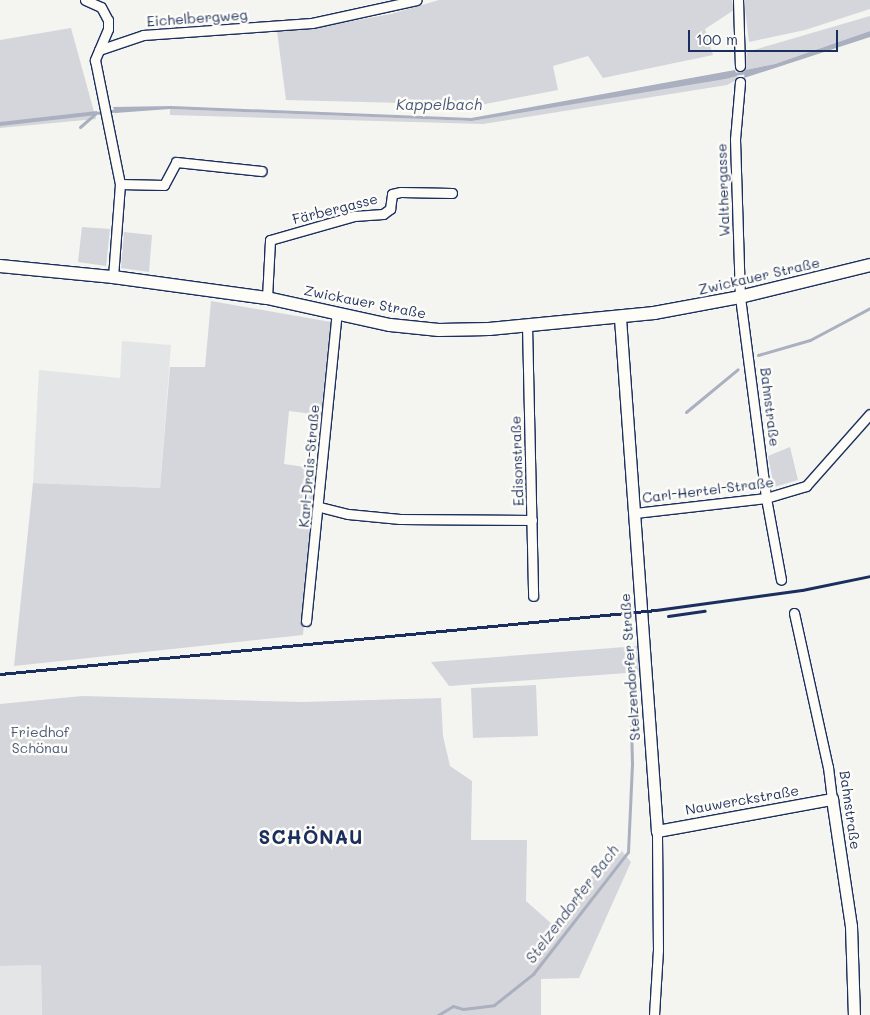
<!DOCTYPE html>
<meta charset="utf-8">
<style>
body{margin:0}
#map{position:relative;width:870px;height:1015px;overflow:hidden;background:#f4f4f1;font-family:Mali,sans-serif}
div>[style]{position:absolute}
[style*='--x']{left:calc(var(--x)*1px);top:calc(var(--y)*1px);width:calc(var(--w)*1px);rotate:calc(var(--a)*1deg)}
.built>*{inset:0;background:#e4e5e6}
.green>*{inset:0;background:#d4d6db}
.water>*{inset:0;background:#aab0bf}
.stream>*{height:3px;margin:-1.5px;padding:0 1.5px;transform-origin:1.5px;border-radius:1.5px;background:#aab0bf}
.roads{filter:drop-shadow(1px 0 #1b2f5e) drop-shadow(-1px 0 #1b2f5e) drop-shadow(0 1px #1b2f5e) drop-shadow(0 -1px #1b2f5e)}
.minor>*{height:9px;margin:-4.5px;padding:0 4.5px;transform-origin:4.5px;border-radius:4.5px;background:#fdfcf7}
.tertiary>*{height:11px;margin:-5.5px;padding:0 5.5px;transform-origin:5.5px;border-radius:5.5px;background:#fdfcf7}
.secondary>*{height:12px;margin:-6px;padding:0 6px;transform-origin:6px;border-radius:6px;background:#fdfcf7}
.rail>*{height:3px;margin:-1.5px;padding:0 1.5px;transform-origin:1.5px;border-radius:1.5px;background:#1b2f5e}
span{translate:-50% -50%;white-space:nowrap;text-align:center;line-height:1.15;-webkit-text-stroke:5px #fdfcf7;paint-order:stroke}
.street-label{font-size:14px;color:#1b2f5e}
.park-label{font-size:14px;color:#49597d}
.water-label{font-size:15px;color:#46567b;font-style:italic}
.district-label{font-size:19px;color:#1b2f5e;font-weight:700;letter-spacing:1px}
.scale{position:absolute;left:688px;top:30px;width:150px;height:22px;box-sizing:border-box;border:2px solid #1b2f5e;border-top:0;padding-left:6px;font-size:15px;line-height:18px;white-space:nowrap;color:#1b2f5e;-webkit-text-stroke:4px #fdfcf7;paint-order:stroke}
</style>
<div id="map">
<div class="built">
<div style="clip-path:polygon(122px 341px,171px 345px,160px 488px,33px 483px,39px 370px,120px 378px)"></div>
<div style="clip-path:polygon(41px 965px,42px 1015px,0 1015px,0 966px)"></div>
</div>
<div class="green">
<div style="clip-path:polygon(439px 0,732px 0,734px 10px,705px 29px,713px 55px,603px 78px,588px 56px,553px 66px,558px 90px,480px 105px,286px 100px,277px 31px,313px 28px,391px 14px)"></div>
<div style="clip-path:polygon(744px 0,870px 0,870px 9px,805px 30px,749px 42px)"></div>
<div style="clip-path:polygon(870px 16px,870px 31px,775px 64px,745px 70px,747px 52px)"></div>
<div style="clip-path:polygon(71px 28px,96px 119px,0 128px,0 40px)"></div>
<div style="clip-path:polygon(737px 76px,737px 80px,727px 85px,483px 124px,170px 115px,170px 109px,472px 121px)"></div>
<div style="clip-path:polygon(82px 227px,110px 229px,106px 266px,78px 262px)"></div>
<div style="clip-path:polygon(124px 232px,152px 235px,149px 272px,121px 268px)"></div>
<div style="clip-path:polygon(211px 301px,331px 322px,321px 415px,289px 411px,284px 464px,319px 469px,303px 635px,14px 666px,33px 483px,160px 488px,170px 367px,205px 367px)"></div>
<div style="clip-path:polygon(790px 447px,798px 480px,774px 487px,768px 456px)"></div>
<div style="clip-path:polygon(638px 646px,640px 672px,449px 686px,431px 662px)"></div>
<div style="clip-path:polygon(536px 685px,538px 736px,473px 738px,471px 688px)"></div>
<div style="clip-path:polygon(82px 696px,302px 702px,441px 698px,443px 736px,450px 766px,472px 781px,471px 840px,527px 840px,526px 901px,553px 925px,617px 845px,631px 862px,579px 978px,541px 979px,541px 1015px,42px 1015px,41px 965px,0 966px,0 704px)"></div>
</div>
<div class="water">
<div style="clip-path:polygon(870px 31px,870px 37px,744px 78px,745px 70px,775px 64px)"></div>
<div style="clip-path:polygon(735px 70px,737px 76px,725px 79px,472px 121px,170px 109px,115px 113px,113px 107px,171px 106px,471px 118px)"></div>
<div style="clip-path:polygon(97px 111px,97px 115px,0 126px,0 122px)"></div>
</div>
<div class="stream">
<div style="--x:733;--y:74;--w:14;--a:-8"></div>
<div style="--x:95;--y:113;--w:23;--a:-7"></div>
<div style="--x:80;--y:127;--w:20;--a:-41"></div>
<div style="--x:758;--y:355;--w:54;--a:-16.1"></div>
<div style="--x:810;--y:340;--w:68;--a:-28.1"></div>
<div style="--x:686;--y:412;--w:67;--a:-39.6"></div>
<div style="--x:438;--y:1015;--w:17;--a:-31"></div>
<div style="--x:453;--y:1006;--w:10;--a:17"></div>
<div style="--x:463;--y:1009;--w:31;--a:-7"></div>
<div style="--x:494;--y:1005;--w:50;--a:-38.5"></div>
<div style="--x:533;--y:974;--w:155;--a:-52.1"></div>
<div style="--x:628;--y:852;--w:89;--a:-87.4"></div>
<div style="--x:632;--y:763;--w:113;--a:-91.5"></div>
</div>
<div class="roads">
<div class="minor">
<div style="--x:85;--y:0;--w:17;--a:24"></div>
<div style="--x:101;--y:7;--w:15;--a:62"></div>
<div style="--x:108;--y:20;--w:9;--a:90"></div>
<div style="--x:108;--y:29;--w:34;--a:113"></div>
<div style="--x:95;--y:60;--w:126;--a:78.6"></div>
<div style="--x:120;--y:184;--w:93;--a:94.3"></div>
<div style="--x:738;--y:0;--w:66;--a:88.3"></div>
<div style="--x:99;--y:50;--w:46;--a:-18.8"></div>
<div style="--x:143;--y:35;--w:169;--a:-4.1"></div>
<div style="--x:312;--y:23;--w:107;--a:-12.4"></div>
<div style="--x:740;--y:82;--w:57;--a:95"></div>
<div style="--x:735;--y:139;--w:158;--a:88.2"></div>
<div style="--x:740;--y:297;--w:203;--a:82.6"></div>
<div style="--x:766;--y:498;--w:83;--a:79.6"></div>
<div style="--x:120;--y:184;--w:44;--a:1.3"></div>
<div style="--x:164;--y:185;--w:26;--a:-62"></div>
<div style="--x:176;--y:162;--w:86;--a:6"></div>
<div style="--x:267;--y:298;--w:58;--a:-87"></div>
<div style="--x:270;--y:240;--w:87;--a:-15.9"></div>
<div style="--x:354;--y:216;--w:29;--a:-4"></div>
<div style="--x:383;--y:214;--w:9;--a:-36"></div>
<div style="--x:390;--y:209;--w:15;--a:-82"></div>
<div style="--x:392;--y:194;--w:9;--a:-13"></div>
<div style="--x:401;--y:192;--w:51;--a:1.1"></div>
<div style="--x:527;--y:325;--w:271;--a:88.7"></div>
<div style="--x:320;--y:507;--w:29;--a:14"></div>
<div style="--x:348;--y:514;--w:52;--a:5.5"></div>
<div style="--x:400;--y:519;--w:132;--a:0.4"></div>
<div style="--x:635;--y:513;--w:132;--a:-6.5"></div>
<div style="--x:766;--y:498;--w:42;--a:-16.7"></div>
<div style="--x:806;--y:486;--w:96;--a:-48.4"></div>
<div style="--x:794;--y:613;--w:158;--a:77.6"></div>
<div style="--x:828;--y:767;--w:32;--a:83"></div>
<div style="--x:306;--y:621;--w:310;--a:-84.3"></div>
<div style="--x:654;--y:1015;--w:65;--a:-86.5"></div>
<div style="--x:658;--y:950;--w:119;--a:-90.5"></div>
</div>
<div class="tertiary">
<div style="--x:620;--y:318;--w:514;--a:85.87"></div>
<div style="--x:657;--y:831;--w:178;--a:-10.4"></div>
<div style="--x:832;--y:799;--w:128;--a:81.5"></div>
<div style="--x:851;--y:926;--w:89;--a:88.1"></div>
</div>
<div class="secondary">
<div style="--x:0;--y:266;--w:114;--a:5.6"></div>
<div style="--x:113;--y:277;--w:155;--a:7.8"></div>
<div style="--x:267;--y:298;--w:126;--a:12.4"></div>
<div style="--x:390;--y:325;--w:49;--a:5.8"></div>
<div style="--x:439;--y:330;--w:50;--a:-1.1"></div>
<div style="--x:489;--y:329;--w:166;--a:-5.5"></div>
<div style="--x:654;--y:313;--w:87;--a:-10.5"></div>
<div style="--x:740;--y:297;--w:134;--a:-13.8"></div>
</div>
</div>
<div class="rail">
<div style="--x:668;--y:616;--w:37;--a:-8"></div>
<div style="--x:0;--y:674;--w:659;--a:-5.57"></div>
<div style="--x:656;--y:610;--w:147;--a:-7.8"></div>
<div style="--x:802;--y:590;--w:69;--a:-11.6"></div>
</div>
<div class="street-label">
<span style="left:197px;top:18px;rotate:-4deg">Eichelbergweg</span>
<span style="left:723px;top:190px;rotate:-92deg">Walthergasse</span>
<span style="left:335px;top:209px;rotate:-14deg">Färbergasse</span>
<span style="left:759px;top:276px;rotate:-13deg">Zwickauer Straße</span>
<span style="left:365px;top:302px;rotate:11deg">Zwickauer Straße</span>
<span style="left:770px;top:407px;rotate:83deg">Bahnstraße</span>
<span style="left:517px;top:461px;rotate:-92deg">Edisonstraße</span>
<span style="left:309px;top:466px;rotate:-85deg">Karl-Drais-Straße</span>
<span style="left:708px;top:490px;rotate:-7deg">Carl-Hertel-Straße</span>
<span style="left:630px;top:667px;rotate:-94deg">Stelzendorfer Straße</span>
<span style="left:742px;top:800px;rotate:-10deg">Nauwerckstraße</span>
<span style="left:850px;top:810px;rotate:82deg">Bahnstraße</span>
</div>
<div class="park-label">
<span style="left:40px;top:740px">Friedhof<br>Schönau</span>
</div>
<div class="water-label">
<span style="left:439px;top:105px">Kappelbach</span>
<span style="left:572px;top:904px;rotate:-53deg">Stelzendorfer Bach</span>
</div>
<div class="district-label">
<span style="left:311px;top:837px">SCHÖNAU</span>
</div>
<div class="scale">100 m</div>
</div>
